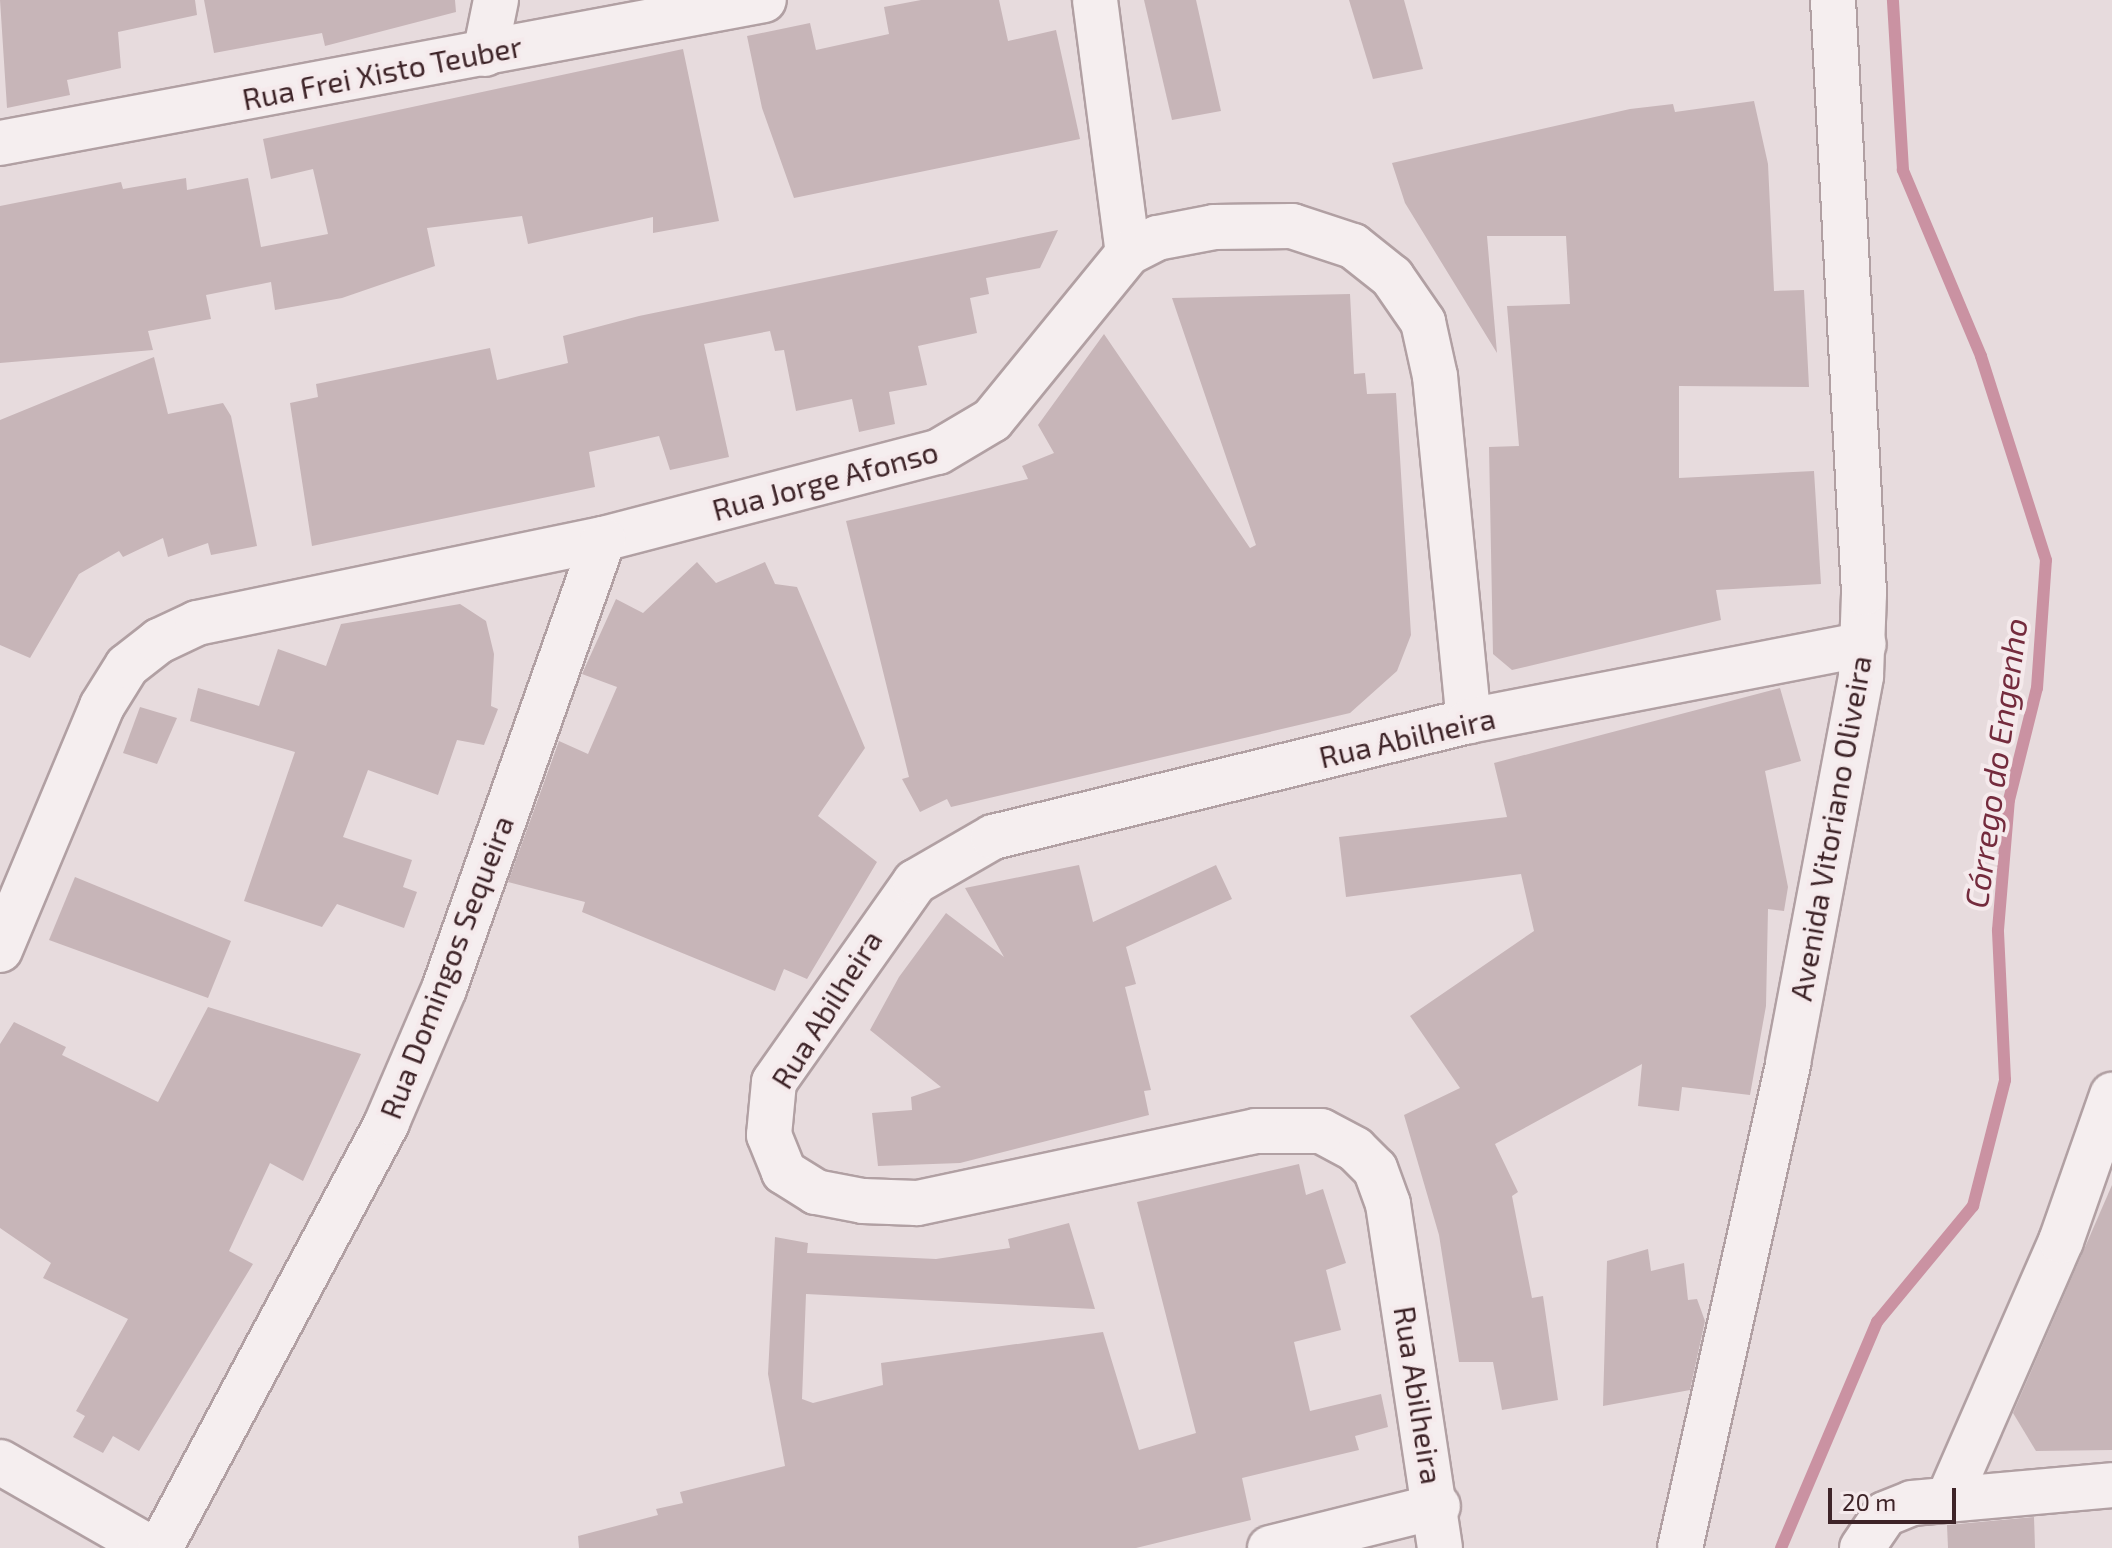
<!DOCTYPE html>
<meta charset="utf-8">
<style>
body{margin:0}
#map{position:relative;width:2112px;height:1548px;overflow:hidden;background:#e7dbdd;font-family:"Exo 2",sans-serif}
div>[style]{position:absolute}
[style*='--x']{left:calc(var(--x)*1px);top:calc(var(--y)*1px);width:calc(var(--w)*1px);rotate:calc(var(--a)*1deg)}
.stream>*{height:12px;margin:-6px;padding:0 6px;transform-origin:6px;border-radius:6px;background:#ca92a2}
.building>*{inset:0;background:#c7b5b8}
.roads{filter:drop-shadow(2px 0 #b1a0a3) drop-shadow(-2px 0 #b1a0a3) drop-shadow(0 2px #b1a0a3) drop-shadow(0 -2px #b1a0a3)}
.minor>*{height:44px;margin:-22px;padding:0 22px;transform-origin:22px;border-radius:22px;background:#f5eeef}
span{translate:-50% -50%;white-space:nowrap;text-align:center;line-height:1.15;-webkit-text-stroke:8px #f5eaec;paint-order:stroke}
.street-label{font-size:30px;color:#3e2428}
.water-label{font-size:32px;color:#742b3d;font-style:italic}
.scale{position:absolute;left:1828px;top:1488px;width:128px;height:36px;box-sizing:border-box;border:4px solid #3e2428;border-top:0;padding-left:10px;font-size:24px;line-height:28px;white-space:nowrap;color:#3e2428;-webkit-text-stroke:6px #f5eaec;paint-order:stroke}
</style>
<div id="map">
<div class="stream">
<div style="--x:1781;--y:1548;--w:246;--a:-67"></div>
<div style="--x:1877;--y:1322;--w:151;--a:-50.4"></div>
<div style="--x:1973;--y:1206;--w:130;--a:-75.7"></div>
<div style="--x:2005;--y:1080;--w:150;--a:-92.7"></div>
<div style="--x:1998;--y:930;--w:130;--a:-85.2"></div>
<div style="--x:2009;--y:800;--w:115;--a:-76"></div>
<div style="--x:2037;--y:688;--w:128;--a:-86"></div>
<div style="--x:2046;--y:560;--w:214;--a:-107.7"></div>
<div style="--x:1981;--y:356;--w:202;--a:-112.8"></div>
<div style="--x:1903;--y:170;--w:170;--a:-93.4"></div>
</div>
<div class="building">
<div style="clip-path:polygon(0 0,195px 0,197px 15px,118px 32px,121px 68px,67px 80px,70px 95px,7px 108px)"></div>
<div style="clip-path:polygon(204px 0,455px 0,456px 12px,325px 46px,322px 33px,214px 53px)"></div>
<div style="clip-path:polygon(921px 0,999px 0,1008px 41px,1056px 30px,1080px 139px,794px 198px,762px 108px,747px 36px,810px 23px,816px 50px,889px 34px,884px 7px)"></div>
<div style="clip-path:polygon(1144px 0,1196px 0,1221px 111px,1172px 120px)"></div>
<div style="clip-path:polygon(1349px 0,1404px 0,1423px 69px,1373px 79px)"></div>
<div style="clip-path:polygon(683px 49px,719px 221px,653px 233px,653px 217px,528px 244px,522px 216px,427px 228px,435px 266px,342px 298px,275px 310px,271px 282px,206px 295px,211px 319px,148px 331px,153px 350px,0 363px,0 206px,121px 182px,123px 189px,186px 178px,187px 190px,248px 178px,261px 247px,328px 234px,313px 169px,271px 179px,263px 139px)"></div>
<div style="clip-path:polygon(1754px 101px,1768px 164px,1774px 291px,1804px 290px,1809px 387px,1679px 386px,1679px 478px,1814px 471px,1821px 584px,1716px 590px,1721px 620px,1512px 670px,1493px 654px,1489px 447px,1519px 446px,1507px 306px,1570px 304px,1566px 236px,1487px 236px,1497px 353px,1405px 203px,1392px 163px,1630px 109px,1673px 104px,1675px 112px)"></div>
<div style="clip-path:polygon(1058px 230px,1040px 268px,986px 278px,989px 294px,970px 298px,977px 333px,918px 346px,927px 385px,889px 392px,895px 424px,859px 432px,852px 399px,796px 411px,784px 350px,775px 351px,770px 331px,704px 344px,729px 457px,670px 470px,659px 436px,589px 452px,595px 487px,312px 546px,290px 403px,318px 397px,316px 384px,490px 348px,497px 380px,568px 363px,563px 336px,639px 316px)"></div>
<div style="clip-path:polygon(1350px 294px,1354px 374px,1365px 373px,1367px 394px,1396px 393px,1411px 635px,1397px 671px,1350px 713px,951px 807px,947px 799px,920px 812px,902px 779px,909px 777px,846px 521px,1028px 479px,1022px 466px,1054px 453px,1038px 425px,1104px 334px,1250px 548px,1256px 545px,1172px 298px)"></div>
<div style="clip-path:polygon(154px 357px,168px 414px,223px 403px,231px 416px,257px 546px,211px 555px,208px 543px,168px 557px,163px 538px,123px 557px,119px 551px,79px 574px,30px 658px,0 645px,0 420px)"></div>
<div style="clip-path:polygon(697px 562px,716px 583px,765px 562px,775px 584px,797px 587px,865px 748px,818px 816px,877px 862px,807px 979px,784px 969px,775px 991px,582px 912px,585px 902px,508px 882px,559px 741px,588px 754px,617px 687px,582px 674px,616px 599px,643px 613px)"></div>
<div style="clip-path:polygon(460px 604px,486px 621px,494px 654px,491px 706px,498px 709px,484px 745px,457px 740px,438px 795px,368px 770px,343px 837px,412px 860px,403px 887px,417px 892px,404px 928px,337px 904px,322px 927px,244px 901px,295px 752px,190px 721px,198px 688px,259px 706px,278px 649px,326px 666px,341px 624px)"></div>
<div style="clip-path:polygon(1780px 688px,1801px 761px,1765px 771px,1788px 887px,1784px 911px,1768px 909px,1766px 1006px,1750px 1095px,1682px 1087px,1679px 1111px,1638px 1106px,1642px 1064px,1495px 1144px,1518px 1192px,1512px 1196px,1532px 1298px,1543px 1296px,1558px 1400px,1502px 1410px,1493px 1362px,1459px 1362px,1439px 1235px,1404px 1115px,1460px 1088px,1410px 1016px,1534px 931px,1521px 874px,1346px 897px,1339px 837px,1507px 817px,1494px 763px)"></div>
<div style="clip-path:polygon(140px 707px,177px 718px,157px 764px,123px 753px)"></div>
<div style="clip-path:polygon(1079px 865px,1093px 922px,1216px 865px,1232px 899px,1126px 947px,1136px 984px,1125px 987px,1151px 1090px,1144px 1091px,1149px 1115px,960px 1163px,878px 1166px,872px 1113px,912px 1110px,911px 1097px,941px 1087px,870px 1030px,899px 977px,946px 913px,1004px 957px,965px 888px)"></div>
<div style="clip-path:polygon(75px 877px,231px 941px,208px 998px,49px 940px)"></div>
<div style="clip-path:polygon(208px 1007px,361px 1054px,303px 1181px,270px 1163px,229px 1251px,253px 1264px,139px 1451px,113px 1436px,103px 1453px,73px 1437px,85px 1416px,76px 1411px,128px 1319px,43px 1278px,51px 1263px,0 1228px,0 1044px,14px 1022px,66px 1047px,62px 1055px,158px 1102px)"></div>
<div style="clip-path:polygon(1299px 1164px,1306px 1195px,1323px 1189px,1346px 1263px,1326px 1270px,1341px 1330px,1294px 1342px,1310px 1411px,1381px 1394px,1388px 1427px,1355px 1436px,1359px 1450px,1242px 1478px,1251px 1520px,1136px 1548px,579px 1548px,578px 1536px,658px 1515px,656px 1509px,683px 1503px,680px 1492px,785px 1466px,768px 1374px,775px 1237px,808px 1243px,807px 1253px,936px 1259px,1010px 1248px,1008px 1239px,1069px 1223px,1095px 1309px,806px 1294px,802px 1399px,813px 1403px,883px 1385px,881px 1363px,1103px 1332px,1139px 1450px,1196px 1433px,1137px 1202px)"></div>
<div style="clip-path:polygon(2112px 1185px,2112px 1450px,2036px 1451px,2013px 1413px)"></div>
<div style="clip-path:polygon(1648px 1249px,1651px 1271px,1684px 1263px,1688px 1300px,1697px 1299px,1705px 1321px,1690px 1390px,1603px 1406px,1607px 1261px)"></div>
<div style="clip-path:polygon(2034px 1517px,2035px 1548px,1948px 1548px,1947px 1525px)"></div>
</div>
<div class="roads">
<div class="minor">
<div style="--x:1095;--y:0;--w:255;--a:82.6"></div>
<div style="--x:485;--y:54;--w:55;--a:-78.5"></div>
<div style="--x:0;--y:143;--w:777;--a:-10.6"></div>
<div style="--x:0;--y:950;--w:264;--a:-67.3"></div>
<div style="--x:102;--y:706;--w:47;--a:-58"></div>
<div style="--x:127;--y:666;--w:41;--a:-38"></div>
<div style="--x:159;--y:641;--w:42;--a:-25.3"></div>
<div style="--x:197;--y:623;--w:415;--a:-11.7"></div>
<div style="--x:603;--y:539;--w:346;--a:-14.6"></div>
<div style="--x:938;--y:452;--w:63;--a:-30.7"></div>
<div style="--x:992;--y:420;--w:215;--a:-50.8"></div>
<div style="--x:1128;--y:253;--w:33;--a:-27"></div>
<div style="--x:1157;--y:238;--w:58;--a:-10.9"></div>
<div style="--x:1214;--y:227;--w:78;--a:-0.7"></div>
<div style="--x:1292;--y:226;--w:64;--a:18.2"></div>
<div style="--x:1353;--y:246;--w:50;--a:38.5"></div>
<div style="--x:1392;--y:277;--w:55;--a:55.4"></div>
<div style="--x:1423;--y:322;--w:55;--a:77.5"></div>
<div style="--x:1435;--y:376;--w:347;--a:84.4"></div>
<div style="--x:0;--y:1462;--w:173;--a:29.8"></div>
<div style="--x:1950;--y:1495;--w:277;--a:-66.4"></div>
<div style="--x:2061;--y:1241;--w:155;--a:-70.7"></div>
<div style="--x:160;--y:1548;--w:483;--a:-61.9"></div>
<div style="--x:387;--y:1122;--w:145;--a:-66.8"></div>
<div style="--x:444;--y:989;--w:477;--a:-70.5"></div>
<div style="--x:1270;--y:1548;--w:173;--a:-14"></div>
<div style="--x:1440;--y:1548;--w:348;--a:-98.6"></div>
<div style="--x:1388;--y:1204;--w:37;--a:-110"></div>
<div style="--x:1375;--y:1169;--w:28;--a:-135"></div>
<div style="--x:1355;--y:1149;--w:38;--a:-152"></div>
<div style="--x:1321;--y:1131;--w:65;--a:180"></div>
<div style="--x:1256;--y:1131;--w:347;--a:168"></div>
<div style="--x:917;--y:1203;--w:54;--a:-177.9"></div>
<div style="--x:863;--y:1201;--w:48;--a:-169.2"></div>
<div style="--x:816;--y:1192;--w:38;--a:-148"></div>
<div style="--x:784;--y:1172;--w:40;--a:-112"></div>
<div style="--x:769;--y:1135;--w:53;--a:-84.6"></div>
<div style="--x:774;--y:1082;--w:245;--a:-54.8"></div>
<div style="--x:915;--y:882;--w:90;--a:-30"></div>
<div style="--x:993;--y:837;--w:490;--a:-13.7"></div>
<div style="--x:1469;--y:721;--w:402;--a:-11"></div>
<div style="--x:1680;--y:1548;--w:497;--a:-77.4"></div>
<div style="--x:1788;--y:1063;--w:394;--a:-79.3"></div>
<div style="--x:1861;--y:676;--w:83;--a:-87.9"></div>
<div style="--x:1864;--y:593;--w:594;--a:-92.99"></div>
<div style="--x:1862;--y:1548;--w:41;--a:-55.9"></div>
<div style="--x:1885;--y:1514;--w:29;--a:-22"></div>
<div style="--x:1912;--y:1503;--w:201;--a:-5.1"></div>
</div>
</div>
<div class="street-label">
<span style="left:382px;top:72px;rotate:-11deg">Rua Frei Xisto Teuber</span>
<span style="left:825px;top:480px;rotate:-15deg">Rua Jorge Afonso</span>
<span style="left:1407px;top:737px;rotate:-13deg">Rua Abilheira</span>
<span style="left:1830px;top:828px;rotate:-80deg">Avenida Vitoriano Oliveira</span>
<span style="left:446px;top:967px;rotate:-69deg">Rua Domingos Sequeira</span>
<span style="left:826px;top:1009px;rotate:-58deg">Rua Abilheira</span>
<span style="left:1419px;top:1395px;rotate:81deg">Rua Abilheira</span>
</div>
<div class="water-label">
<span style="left:1995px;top:763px;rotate:-82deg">Córrego do Engenho</span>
</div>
<div class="scale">20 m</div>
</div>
